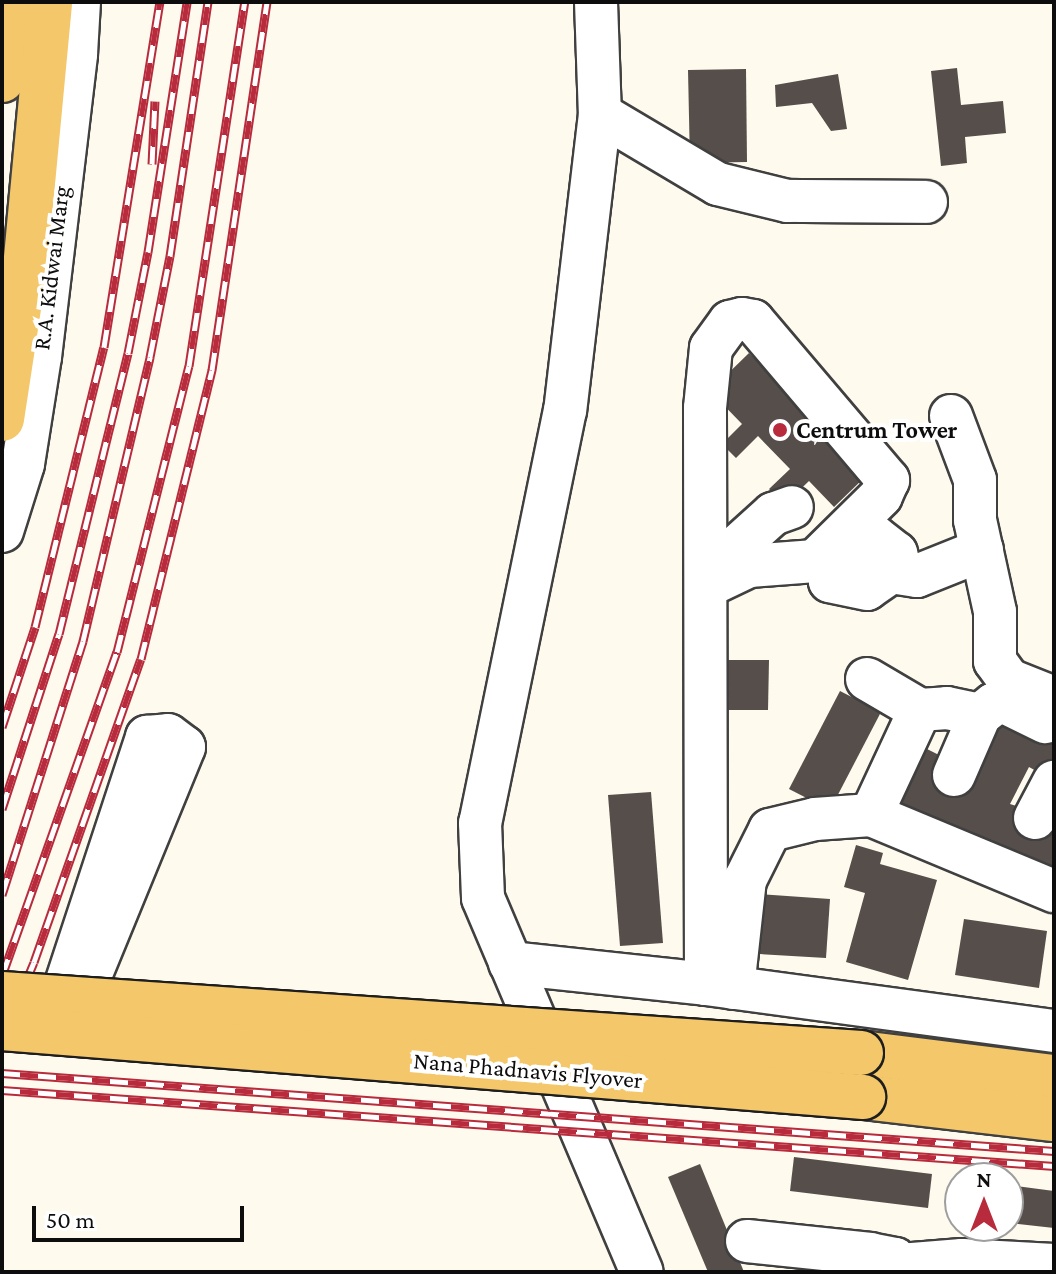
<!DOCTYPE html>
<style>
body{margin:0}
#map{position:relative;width:1056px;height:1274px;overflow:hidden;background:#fefaee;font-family:"Crimson Pro",serif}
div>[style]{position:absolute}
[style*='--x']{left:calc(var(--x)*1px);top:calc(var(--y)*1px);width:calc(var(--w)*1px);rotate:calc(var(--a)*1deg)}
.building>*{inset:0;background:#564e4a}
.roads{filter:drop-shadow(2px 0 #404040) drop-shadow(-2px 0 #404040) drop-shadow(0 2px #404040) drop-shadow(0 -2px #404040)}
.minor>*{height:42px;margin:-21px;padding:0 21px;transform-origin:21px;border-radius:21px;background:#fff}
.major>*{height:44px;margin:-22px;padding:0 22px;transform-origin:22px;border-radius:22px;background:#f3c76a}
.rail>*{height:9px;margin-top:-4.5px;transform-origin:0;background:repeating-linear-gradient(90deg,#fff 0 18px,#b82b3c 0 36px);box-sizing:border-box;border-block:2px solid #b82b3c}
.bridges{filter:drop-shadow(2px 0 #1e1e1e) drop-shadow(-2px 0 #1e1e1e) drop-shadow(0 2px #1e1e1e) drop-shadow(0 -2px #1e1e1e)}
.major-bridge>*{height:44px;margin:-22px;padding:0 22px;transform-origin:22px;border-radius:22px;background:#f3c76a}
.dots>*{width:22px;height:22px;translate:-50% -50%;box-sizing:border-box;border:4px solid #fff;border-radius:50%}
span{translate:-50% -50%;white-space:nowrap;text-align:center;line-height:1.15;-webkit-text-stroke:8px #fff;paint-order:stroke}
.street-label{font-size:24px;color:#0d0d0d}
.poi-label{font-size:24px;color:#0d0d0d;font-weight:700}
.left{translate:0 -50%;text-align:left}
.frame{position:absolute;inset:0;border:4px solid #0d0d0d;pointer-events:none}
.north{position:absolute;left:944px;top:1162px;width:80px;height:80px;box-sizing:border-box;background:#fff;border:2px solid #9e9e9e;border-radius:50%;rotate:0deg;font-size:22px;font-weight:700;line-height:32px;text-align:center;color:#0d0d0d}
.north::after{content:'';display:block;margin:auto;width:28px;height:36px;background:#b82b3c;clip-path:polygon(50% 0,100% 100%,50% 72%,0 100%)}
.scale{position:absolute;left:32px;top:1206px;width:212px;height:36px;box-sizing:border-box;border:4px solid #0d0d0d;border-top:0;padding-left:10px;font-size:24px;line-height:28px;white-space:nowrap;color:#0d0d0d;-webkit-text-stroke:6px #fff;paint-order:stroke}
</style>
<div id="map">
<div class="building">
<div style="clip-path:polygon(957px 68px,961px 105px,1003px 101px,1006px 133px,965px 137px,967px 163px,941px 166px,931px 71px)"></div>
<div style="clip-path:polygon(746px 69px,747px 162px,690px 163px,688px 70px)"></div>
<div style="clip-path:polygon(838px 74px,847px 129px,831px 131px,812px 103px,776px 107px,775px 85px)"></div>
<div style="clip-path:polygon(749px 353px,868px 474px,834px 507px,809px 481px,784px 505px,769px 489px,790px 469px,758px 436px,736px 458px,722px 444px,742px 424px,710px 391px)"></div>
<div style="clip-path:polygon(706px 660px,769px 660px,768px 710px,706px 710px)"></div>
<div style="clip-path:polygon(840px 691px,881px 712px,830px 810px,789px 789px)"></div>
<div style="clip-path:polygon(1001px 707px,1054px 734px,1054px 763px,1047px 777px,1029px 767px,1010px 804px,1054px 818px,1054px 881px,894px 800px,921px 746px,951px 761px,943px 777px,969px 791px,987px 756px,978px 751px)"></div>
<div style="clip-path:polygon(651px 792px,663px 943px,620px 946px,608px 795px)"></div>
<div style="clip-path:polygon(856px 845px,883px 853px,880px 864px,937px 880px,908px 980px,846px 962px,865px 893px,844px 887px)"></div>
<div style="clip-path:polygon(746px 893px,830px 899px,826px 958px,742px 953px)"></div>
<div style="clip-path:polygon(964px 919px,1047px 931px,1039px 988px,955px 975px)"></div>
<div style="clip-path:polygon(794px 1157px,932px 1174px,928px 1208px,790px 1191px)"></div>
<div style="clip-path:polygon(700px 1164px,744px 1272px,708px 1272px,668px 1177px)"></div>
<div style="clip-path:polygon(1008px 1185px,1054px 1191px,1054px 1228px,1008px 1223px)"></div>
</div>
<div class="roads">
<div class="minor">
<div style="--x:596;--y:2;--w:112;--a:88"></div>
<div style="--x:600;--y:114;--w:298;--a:96.7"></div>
<div style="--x:565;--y:410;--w:422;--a:101.6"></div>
<div style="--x:480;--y:823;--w:75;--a:87.7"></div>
<div style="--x:483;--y:898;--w:406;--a:67"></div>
<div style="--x:600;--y:114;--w:137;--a:30.7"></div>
<div style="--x:718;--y:184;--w:72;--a:13.7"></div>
<div style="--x:788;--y:201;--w:138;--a:0.4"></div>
<div style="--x:951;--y:416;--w:68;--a:69.4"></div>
<div style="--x:975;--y:480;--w:40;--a:90"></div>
<div style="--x:975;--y:520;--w:94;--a:77.7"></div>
<div style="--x:995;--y:612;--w:49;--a:90"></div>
<div style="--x:995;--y:661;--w:24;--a:54"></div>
<div style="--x:1009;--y:680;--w:48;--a:21.8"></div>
<div style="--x:2;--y:531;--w:70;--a:-72.6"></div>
<div style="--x:23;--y:464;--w:108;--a:-81"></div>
<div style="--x:40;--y:357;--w:305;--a:-83.2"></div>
<div style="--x:76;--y:54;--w:52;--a:-86.7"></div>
<div style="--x:874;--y:536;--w:28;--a:38"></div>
<div style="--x:896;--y:553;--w:11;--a:75"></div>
<div style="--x:899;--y:564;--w:11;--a:135"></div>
<div style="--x:891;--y:572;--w:29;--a:145"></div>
<div style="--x:867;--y:589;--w:38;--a:-168"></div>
<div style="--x:830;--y:581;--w:7;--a:-98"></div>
<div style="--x:829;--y:574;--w:59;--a:-40.2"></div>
<div style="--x:891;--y:572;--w:26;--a:9"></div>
<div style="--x:917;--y:576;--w:70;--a:-21.8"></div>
<div style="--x:712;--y:579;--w:36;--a:-54"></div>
<div style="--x:733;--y:550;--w:54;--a:-42"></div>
<div style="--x:773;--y:514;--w:20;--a:-20"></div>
<div style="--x:867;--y:679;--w:61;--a:30.3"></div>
<div style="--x:954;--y:775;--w:65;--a:-66.6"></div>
<div style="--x:871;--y:815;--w:116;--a:-65"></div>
<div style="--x:920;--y:710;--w:27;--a:-4"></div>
<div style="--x:947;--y:708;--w:34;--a:12"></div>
<div style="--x:980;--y:715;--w:18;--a:-38"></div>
<div style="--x:994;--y:704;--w:10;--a:-11"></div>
<div style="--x:1004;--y:702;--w:46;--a:26"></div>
<div style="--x:1035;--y:818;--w:41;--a:-62.2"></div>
<div style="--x:510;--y:963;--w:197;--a:6.1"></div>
<div style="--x:706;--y:984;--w:351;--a:7.7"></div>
<div style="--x:706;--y:984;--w:576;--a:-90.1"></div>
<div style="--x:705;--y:408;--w:60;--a:-84.3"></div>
<div style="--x:711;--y:348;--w:32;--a:-54"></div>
<div style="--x:730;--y:322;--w:12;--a:-14"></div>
<div style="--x:742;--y:319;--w:11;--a:10"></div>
<div style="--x:753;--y:321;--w:209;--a:49.7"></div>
<div style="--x:888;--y:480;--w:17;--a:114"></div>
<div style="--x:881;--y:496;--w:93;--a:135.4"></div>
<div style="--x:815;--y:561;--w:66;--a:175.7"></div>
<div style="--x:749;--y:566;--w:47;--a:154.5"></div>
<div style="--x:733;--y:988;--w:109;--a:-83.7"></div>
<div style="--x:745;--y:880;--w:56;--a:-63.4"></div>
<div style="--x:770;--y:830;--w:46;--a:-13.7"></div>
<div style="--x:815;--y:819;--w:56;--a:-4.1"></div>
<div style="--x:871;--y:815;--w:198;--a:22.6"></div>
<div style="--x:61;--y:999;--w:276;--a:-71.8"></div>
<div style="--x:147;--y:737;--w:21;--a:-5"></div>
<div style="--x:168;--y:735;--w:20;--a:37"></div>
<div style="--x:184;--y:747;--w:306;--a:112.3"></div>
<div style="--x:747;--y:1241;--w:124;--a:6"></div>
<div style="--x:870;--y:1254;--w:25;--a:11"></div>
<div style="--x:895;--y:1259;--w:16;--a:55"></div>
<div style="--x:880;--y:1272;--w:21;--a:-19"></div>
<div style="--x:900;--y:1265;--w:62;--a:-4.6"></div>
<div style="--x:962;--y:1260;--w:92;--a:3.1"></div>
</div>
<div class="major">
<div style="--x:2;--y:80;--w:78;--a:-85.6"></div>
<div style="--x:2;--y:419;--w:153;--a:-81.3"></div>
<div style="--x:25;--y:268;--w:267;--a:-84.6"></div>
<div style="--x:861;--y:1053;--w:194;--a:7.1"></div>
<div style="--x:863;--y:1097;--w:192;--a:6.6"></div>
</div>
</div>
<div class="rail">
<div style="--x:152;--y:164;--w:63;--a:-87.3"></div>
<div style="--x:2;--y:727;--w:105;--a:-71.7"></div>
<div style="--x:35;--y:627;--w:288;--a:-76.2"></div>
<div style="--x:104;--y:347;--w:350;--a:-80.8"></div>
<div style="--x:2;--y:809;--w:184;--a:-72"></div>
<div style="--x:59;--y:634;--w:289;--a:-76.2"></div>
<div style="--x:128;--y:353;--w:103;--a:-78.8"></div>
<div style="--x:148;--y:252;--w:253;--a:-81.1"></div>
<div style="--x:2;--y:895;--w:267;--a:-72.3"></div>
<div style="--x:83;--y:641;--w:292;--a:-76.7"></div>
<div style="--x:150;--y:357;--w:103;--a:-78.8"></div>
<div style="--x:170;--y:256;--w:257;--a:-81.5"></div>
<div style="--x:2;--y:976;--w:344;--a:-70.5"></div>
<div style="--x:117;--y:652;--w:295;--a:-75.9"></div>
<div style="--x:189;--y:366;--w:368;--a:-81.3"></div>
<div style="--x:2;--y:1039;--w:83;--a:-67.4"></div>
<div style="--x:34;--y:962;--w:321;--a:-70.6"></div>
<div style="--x:141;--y:659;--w:298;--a:-76.2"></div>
<div style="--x:212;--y:370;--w:372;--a:-81.5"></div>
<div style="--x:2;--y:1073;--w:1055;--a:4.24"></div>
<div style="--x:2;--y:1090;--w:1055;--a:4.13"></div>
</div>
<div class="bridges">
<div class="major-bridge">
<div style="--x:2;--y:994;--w:861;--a:3.93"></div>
<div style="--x:2;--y:1028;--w:864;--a:4.58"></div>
</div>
</div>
<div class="dots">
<div style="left:780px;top:430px;background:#b82b3c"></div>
</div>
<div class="street-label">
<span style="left:51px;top:268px;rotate:-83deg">R.A. Kidwai Marg</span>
<span style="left:528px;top:1070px;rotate:5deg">Nana Phadnavis Flyover</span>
</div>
<div class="poi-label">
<span class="left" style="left:796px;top:430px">Centrum Tower</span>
</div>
<div class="frame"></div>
<div class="north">N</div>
<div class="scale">50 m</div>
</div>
